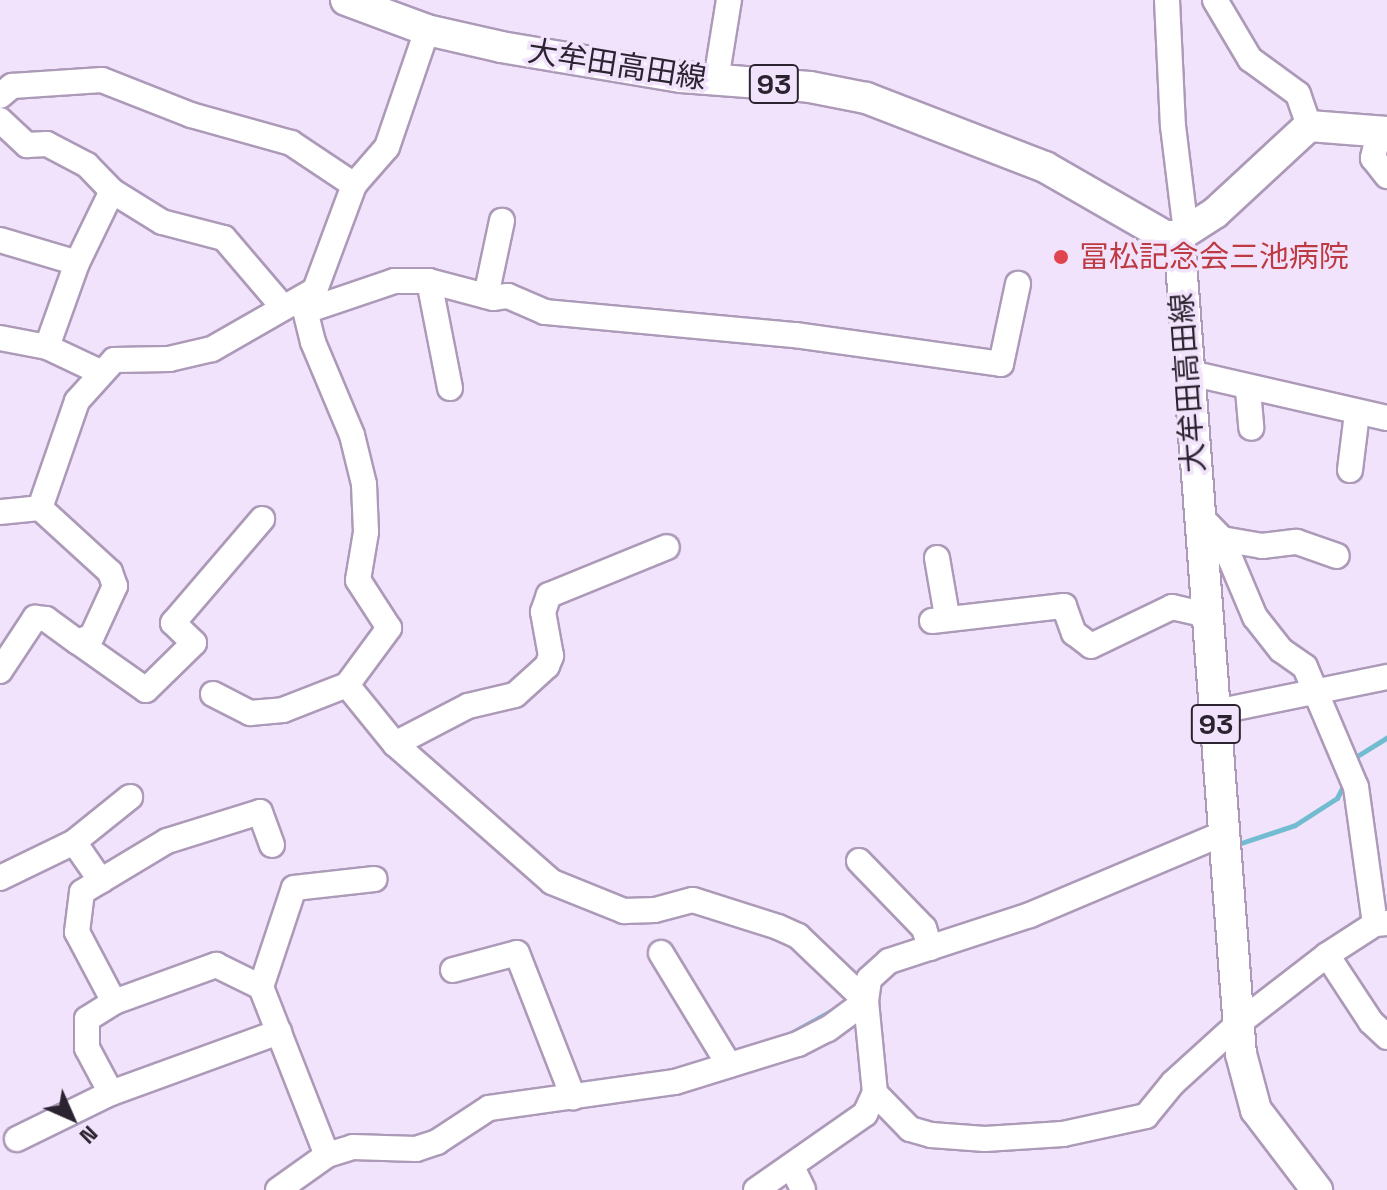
<!DOCTYPE html>
<meta charset="utf-8">
<style>
body{margin:0}
#map{position:relative;width:1387px;height:1190px;overflow:hidden;background:#f2e3fc;font-family:"Space Grotesk","Noto Sans JP",sans-serif}
div>[style]{position:absolute}
[style*='--x']{left:calc(var(--x)*1px);top:calc(var(--y)*1px);width:calc(var(--w)*1px);rotate:calc(var(--a)*1deg)}
.stream>*{height:5px;margin:-2.5px;padding:0 2.5px;transform-origin:2.5px;border-radius:2.5px;background:#72bcd2}
.roads{filter:drop-shadow(2px 0 #ac9ab8) drop-shadow(-2px 0 #ac9ab8) drop-shadow(0 2px #ac9ab8) drop-shadow(0 -2px #ac9ab8)}
.minor>*{height:24px;margin:-12px;padding:0 12px;transform-origin:12px;border-radius:12px;background:#fff}
.major>*{height:30px;margin:-15px;padding:0 15px;transform-origin:15px;border-radius:15px;background:#fff}
.dots>*{width:22px;height:22px;translate:-50% -50%;box-sizing:border-box;border:4px solid #f2e3fc;border-radius:50%}
span{translate:-50% -50%;white-space:nowrap;text-align:center;line-height:1.15;-webkit-text-stroke:7px #f2e3fc;paint-order:stroke}
.shield-label span{padding:2px 6px;background:#f2e3fc;border:2px solid;border-radius:6px;-webkit-text-stroke-width:0}
.shield-label{font-size:28px;color:#2b2430;font-weight:700}
.street-label{font-size:30px;color:#2b2430}
.health-label{font-size:30px;color:#be3a42}
.left{translate:0 -50%;text-align:left}
.north{position:absolute;left:32px;top:1078px;width:80px;height:80px;-webkit-text-stroke:6px #f2e3fc;paint-order:stroke;rotate:135deg;font-size:22px;font-weight:700;line-height:32px;text-align:center;color:#2b2430}
.north::after{content:'';display:block;margin:auto;width:28px;height:36px;background:#2b2430;clip-path:polygon(50% 0,100% 100%,50% 72%,0 100%)}
</style>
<div id="map">
<div class="stream">
<div style="--x:1354;--y:758;--w:39;--a:-32"></div>
<div style="--x:1238;--y:844;--w:60;--a:-18.4"></div>
<div style="--x:1295;--y:825;--w:50;--a:-32.7"></div>
<div style="--x:1337;--y:798;--w:18;--a:-63"></div>
<div style="--x:784;--y:1037;--w:62;--a:-29.1"></div>
<div style="--x:456;--y:1116;--w:26;--a:-31"></div>
<div style="--x:289;--y:1168;--w:29;--a:-35"></div>
</div>
<div class="roads">
<div class="minor">
<div style="--x:1167;--y:0;--w:126;--a:87.3"></div>
<div style="--x:1173;--y:126;--w:107;--a:83"></div>
<div style="--x:1215;--y:0;--w:69;--a:59.3"></div>
<div style="--x:1250;--y:59;--w:59;--a:36.1"></div>
<div style="--x:1298;--y:94;--w:34;--a:71"></div>
<div style="--x:716;--y:80;--w:81;--a:-80.8"></div>
<div style="--x:0;--y:96;--w:16;--a:-40"></div>
<div style="--x:12;--y:86;--w:90;--a:-3.8"></div>
<div style="--x:102;--y:80;--w:96;--a:21.5"></div>
<div style="--x:191;--y:115;--w:104;--a:15.6"></div>
<div style="--x:291;--y:143;--w:76;--a:33.7"></div>
<div style="--x:0;--y:120;--w:37;--a:43"></div>
<div style="--x:27;--y:145;--w:20;--a:-3"></div>
<div style="--x:47;--y:144;--w:45;--a:27.7"></div>
<div style="--x:87;--y:165;--w:36;--a:46"></div>
<div style="--x:1379;--y:132;--w:27;--a:103"></div>
<div style="--x:1373;--y:158;--w:23;--a:52"></div>
<div style="--x:0;--y:240;--w:80;--a:16.6"></div>
<div style="--x:77;--y:263;--w:89;--a:109.7"></div>
<div style="--x:77;--y:263;--w:80;--a:-64.1"></div>
<div style="--x:112;--y:191;--w:59;--a:31.8"></div>
<div style="--x:162;--y:222;--w:64;--a:14.5"></div>
<div style="--x:224;--y:238;--w:89;--a:49.5"></div>
<div style="--x:429;--y:281;--w:109;--a:78.9"></div>
<div style="--x:486;--y:296;--w:77;--a:-78"></div>
<div style="--x:306;--y:311;--w:93;--a:-18.8"></div>
<div style="--x:394;--y:281;--w:35;--a:0"></div>
<div style="--x:429;--y:281;--w:66;--a:14.9"></div>
<div style="--x:493;--y:298;--w:15;--a:-8"></div>
<div style="--x:508;--y:296;--w:40;--a:23.4"></div>
<div style="--x:545;--y:312;--w:251;--a:5.3"></div>
<div style="--x:795;--y:335;--w:208;--a:8"></div>
<div style="--x:1001;--y:364;--w:82;--a:-78"></div>
<div style="--x:0;--y:338;--w:48;--a:10.8"></div>
<div style="--x:47;--y:347;--w:59;--a:25.3"></div>
<div style="--x:1186;--y:372;--w:206;--a:12.9"></div>
<div style="--x:1248;--y:390;--w:38;--a:85"></div>
<div style="--x:1350;--y:470;--w:57;--a:-83"></div>
<div style="--x:0;--y:512;--w:40;--a:-5.7"></div>
<div style="--x:1197;--y:513;--w:36;--a:46"></div>
<div style="--x:1222;--y:539;--w:85;--a:67.1"></div>
<div style="--x:1255;--y:617;--w:42;--a:51.8"></div>
<div style="--x:1281;--y:650;--w:29;--a:35"></div>
<div style="--x:1305;--y:667;--w:130;--a:67"></div>
<div style="--x:1356;--y:787;--w:138;--a:82.1"></div>
<div style="--x:1222;--y:539;--w:41;--a:9.9"></div>
<div style="--x:1262;--y:546;--w:35;--a:-7"></div>
<div style="--x:1297;--y:542;--w:42;--a:19.3"></div>
<div style="--x:937;--y:558;--w:59;--a:80.2"></div>
<div style="--x:932;--y:621;--w:133;--a:-6.5"></div>
<div style="--x:1064;--y:606;--w:29;--a:70"></div>
<div style="--x:1074;--y:633;--w:21;--a:37"></div>
<div style="--x:1091;--y:646;--w:90;--a:-25.7"></div>
<div style="--x:1172;--y:607;--w:35;--a:13"></div>
<div style="--x:78;--y:642;--w:83;--a:35.2"></div>
<div style="--x:146;--y:690;--w:67;--a:-44.4"></div>
<div style="--x:194;--y:643;--w:29;--a:-136"></div>
<div style="--x:173;--y:623;--w:137;--a:-49.4"></div>
<div style="--x:0;--y:671;--w:64;--a:-56.6"></div>
<div style="--x:35;--y:618;--w:11;--a:5"></div>
<div style="--x:46;--y:619;--w:39;--a:36"></div>
<div style="--x:78;--y:642;--w:15;--a:-23"></div>
<div style="--x:92;--y:636;--w:55;--a:-65.3"></div>
<div style="--x:115;--y:586;--w:15;--a:-110"></div>
<div style="--x:110;--y:572;--w:95;--a:-137.6"></div>
<div style="--x:40;--y:508;--w:113;--a:-70.9"></div>
<div style="--x:77;--y:401;--w:55;--a:-47.9"></div>
<div style="--x:114;--y:360;--w:55;--a:-1"></div>
<div style="--x:169;--y:359;--w:44;--a:-13.1"></div>
<div style="--x:212;--y:349;--w:119;--a:-29.8"></div>
<div style="--x:315;--y:290;--w:112;--a:-69.6"></div>
<div style="--x:354;--y:185;--w:50;--a:-49"></div>
<div style="--x:387;--y:147;--w:124;--a:-71.1"></div>
<div style="--x:347;--y:685;--w:76;--a:50.9"></div>
<div style="--x:395;--y:744;--w:209;--a:41.3"></div>
<div style="--x:552;--y:882;--w:78;--a:21.9"></div>
<div style="--x:624;--y:911;--w:31;--a:-2"></div>
<div style="--x:655;--y:910;--w:39;--a:-15"></div>
<div style="--x:693;--y:900;--w:89;--a:17.6"></div>
<div style="--x:778;--y:927;--w:22;--a:24"></div>
<div style="--x:798;--y:936;--w:94;--a:43.7"></div>
<div style="--x:213;--y:694;--w:42;--a:27.2"></div>
<div style="--x:250;--y:713;--w:33;--a:-5"></div>
<div style="--x:283;--y:710;--w:69;--a:-21.3"></div>
<div style="--x:347;--y:685;--w:71;--a:-53.6"></div>
<div style="--x:389;--y:628;--w:57;--a:-122.9"></div>
<div style="--x:358;--y:580;--w:49;--a:-80.5"></div>
<div style="--x:366;--y:532;--w:48;--a:-92.4"></div>
<div style="--x:364;--y:484;--w:50;--a:-103.8"></div>
<div style="--x:352;--y:435;--w:101;--a:-112.8"></div>
<div style="--x:313;--y:342;--w:45;--a:-104"></div>
<div style="--x:1215;--y:712;--w:176;--a:-11.5"></div>
<div style="--x:395;--y:744;--w:82;--a:-27.5"></div>
<div style="--x:468;--y:706;--w:48;--a:-13.2"></div>
<div style="--x:515;--y:695;--w:43;--a:-42.2"></div>
<div style="--x:547;--y:666;--w:11;--a:-68"></div>
<div style="--x:551;--y:656;--w:45;--a:-100.3"></div>
<div style="--x:543;--y:612;--w:18;--a:-71"></div>
<div style="--x:549;--y:595;--w:127;--a:-22.1"></div>
<div style="--x:859;--y:861;--w:93;--a:45.9"></div>
<div style="--x:924;--y:928;--w:21;--a:73"></div>
<div style="--x:0;--y:878;--w:82;--a:-25.9"></div>
<div style="--x:101;--y:881;--w:47;--a:-124.7"></div>
<div style="--x:74;--y:842;--w:72;--a:-38.8"></div>
<div style="--x:661;--y:953;--w:131;--a:58.7"></div>
<div style="--x:1327;--y:955;--w:80;--a:56.7"></div>
<div style="--x:1371;--y:1022;--w:22;--a:43"></div>
<div style="--x:453;--y:970;--w:66;--a:-14.9"></div>
<div style="--x:517;--y:953;--w:155;--a:68.7"></div>
<div style="--x:261;--y:987;--w:104;--a:-71.6"></div>
<div style="--x:294;--y:888;--w:81;--a:-6.4"></div>
<div style="--x:114;--y:1002;--w:109;--a:-19.9"></div>
<div style="--x:216;--y:965;--w:50;--a:26.1"></div>
<div style="--x:261;--y:987;--w:180;--a:68.6"></div>
<div style="--x:111;--y:1093;--w:51;--a:-118.1"></div>
<div style="--x:87;--y:1048;--w:29;--a:-90"></div>
<div style="--x:87;--y:1019;--w:32;--a:-32"></div>
<div style="--x:114;--y:1002;--w:79;--a:-117.9"></div>
<div style="--x:77;--y:932;--w:40;--a:-82.9"></div>
<div style="--x:82;--y:892;--w:99;--a:-31"></div>
<div style="--x:167;--y:841;--w:97;--a:-17.3"></div>
<div style="--x:260;--y:812;--w:35;--a:70"></div>
<div style="--x:875;--y:1093;--w:50;--a:45.8"></div>
<div style="--x:910;--y:1129;--w:22;--a:16"></div>
<div style="--x:931;--y:1135;--w:54;--a:4.2"></div>
<div style="--x:985;--y:1139;--w:78;--a:-3.7"></div>
<div style="--x:1063;--y:1134;--w:85;--a:-12.2"></div>
<div style="--x:1146;--y:1116;--w:43;--a:-50.7"></div>
<div style="--x:1173;--y:1083;--w:89;--a:-42.3"></div>
<div style="--x:1239;--y:1023;--w:111;--a:-37.7"></div>
<div style="--x:1327;--y:955;--w:57;--a:-32.9"></div>
<div style="--x:1375;--y:924;--w:12;--a:-5"></div>
<div style="--x:17;--y:1139;--w:105;--a:-26.1"></div>
<div style="--x:111;--y:1093;--w:179;--a:-20"></div>
<div style="--x:792;--y:1167;--w:25;--a:64"></div>
<div style="--x:278;--y:1190;--w:60;--a:-35.5"></div>
<div style="--x:327;--y:1155;--w:27;--a:-17"></div>
<div style="--x:353;--y:1147;--w:63;--a:1.8"></div>
<div style="--x:416;--y:1149;--w:22;--a:-18"></div>
<div style="--x:437;--y:1142;--w:62;--a:-33.2"></div>
<div style="--x:489;--y:1108;--w:188;--a:-8"></div>
<div style="--x:675;--y:1082;--w:129;--a:-17.2"></div>
<div style="--x:798;--y:1044;--w:34;--a:-27"></div>
<div style="--x:828;--y:1029;--w:47;--a:-36.4"></div>
<div style="--x:756;--y:1190;--w:133;--a:-34.9"></div>
<div style="--x:865;--y:1114;--w:23;--a:-65"></div>
<div style="--x:875;--y:1093;--w:92;--a:-95.6"></div>
<div style="--x:866;--y:1001;--w:22;--a:-82"></div>
<div style="--x:869;--y:979;--w:27;--a:-42"></div>
<div style="--x:889;--y:961;--w:148;--a:-18.1"></div>
<div style="--x:1030;--y:915;--w:211;--a:-22.9"></div>
</div>
<div class="major">
<div style="--x:346;--y:0;--w:86;--a:20.3"></div>
<div style="--x:427;--y:30;--w:76;--a:12.9"></div>
<div style="--x:501;--y:47;--w:182;--a:9.5"></div>
<div style="--x:681;--y:77;--w:129;--a:4.4"></div>
<div style="--x:810;--y:87;--w:57;--a:11.1"></div>
<div style="--x:866;--y:98;--w:192;--a:21.1"></div>
<div style="--x:1045;--y:167;--w:138;--a:29.9"></div>
<div style="--x:1165;--y:236;--w:14;--a:0"></div>
<div style="--x:1179;--y:236;--w:43;--a:-32.6"></div>
<div style="--x:1215;--y:213;--w:128;--a:-42.8"></div>
<div style="--x:1309;--y:126;--w:78;--a:4.4"></div>
<div style="--x:1179;--y:236;--w:820;--a:85.67"></div>
<div style="--x:1241;--y:1054;--w:58;--a:75"></div>
<div style="--x:1256;--y:1110;--w:101;--a:52.7"></div>
</div>
</div>
<div class="dots">
<div style="left:1061px;top:257px;background:#e0444e"></div>
</div>
<div class="shield-label">
<span style="left:774px;top:84px">93</span>
<span style="left:1216px;top:724px">93</span>
</div>
<div class="street-label">
<span style="left:617px;top:65px;rotate:9deg">大牟田高田線</span>
<span style="left:1188px;top:383px;rotate:-94deg">大牟田高田線</span>
</div>
<div class="health-label">
<span class="left" style="left:1079px;top:257px">冨松記念会三池病院</span>
</div>
<div class="north">N</div>
</div>
